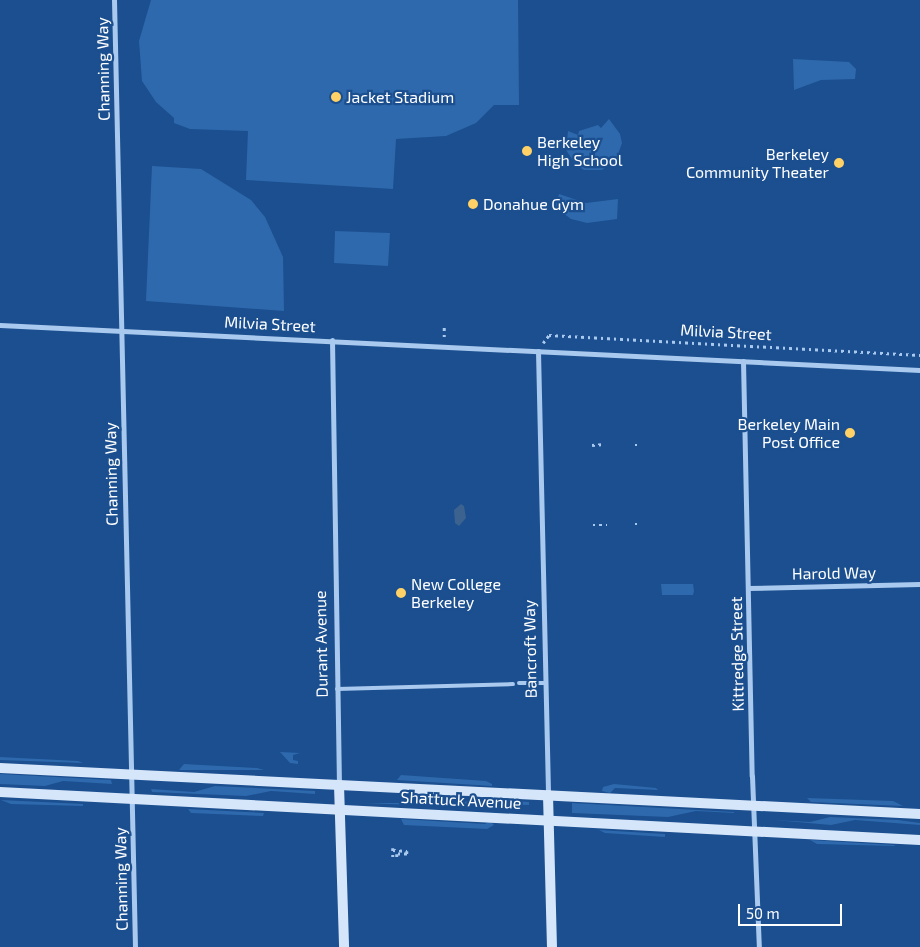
<!DOCTYPE html>
<style>
body{margin:0}
#map{position:relative;width:920px;height:947px;overflow:hidden;background:#1b4f8f;font-family:"Exo 2",sans-serif}
div>[style]{position:absolute}
[style*='--x']{left:calc(var(--x)*1px);top:calc(var(--y)*1px);width:calc(var(--w)*1px);rotate:calc(var(--a)*1deg)}
.green>*{inset:0;background:#2e69ad}
.water>*{inset:0;background:#3c6290}
.path>*{height:2.5px;margin-top:-1.25px;transform-origin:0;background:repeating-linear-gradient(90deg,#a9c9ee 0 2.5px,transparent 0 6.5px)}
.lane>*{height:4px;margin:-2px;padding:0 2px;transform-origin:2px;border-radius:2px;background:#a9c9ee}
.street>*{height:5px;margin:-2.5px;padding:0 2.5px;transform-origin:2.5px;border-radius:2.5px;background:#a9c9ee}
.secondary>*{height:10px;margin:-5px;padding:0 5px;transform-origin:5px;border-radius:5px;background:#d6e6fa}
.dots>*{width:14px;height:14px;translate:-50% -50%;box-sizing:border-box;border:2px solid #1b4f8f;border-radius:50%}
span{translate:-50% -50%;white-space:nowrap;text-align:center;line-height:1.15;-webkit-text-stroke:4.5px #1b4f8f;paint-order:stroke}
.street-label{font-size:16px;color:#fff}
.poi-label{font-size:16px;color:#fff}
.left{translate:0 -50%;text-align:left}
.right{translate:-100% -50%;text-align:right}
.scale{position:absolute;left:738px;top:904px;width:104px;height:22px;box-sizing:border-box;border:2px solid #fff;border-top:0;padding-left:6px;font-size:15px;line-height:18px;white-space:nowrap;color:#fff;-webkit-text-stroke:4px #1b4f8f;paint-order:stroke}
</style>
<div id="map">
<div class="green">
<div style="clip-path:polygon(151px 0,518px 0,519px 105px,494px 105px,476px 123px,446px 136px,396px 139px,393px 189px,246px 180px,248px 131px,190px 129px,174px 123px,174px 118px,156px 102px,142px 81px,139px 41px)"></div>
<div style="clip-path:polygon(793px 59px,849px 62px,856px 69px,855px 79px,821px 80px,794px 90px)"></div>
<div style="clip-path:polygon(609px 119px,620px 134px,622px 143px,616px 160px,602px 170px,584px 170px,576px 165px,566px 150px,568px 131px,578px 135px,579px 131px,598px 125px,601px 128px)"></div>
<div style="clip-path:polygon(152px 166px,201px 169px,251px 200px,265px 217px,283px 257px,284px 311px,146px 301px)"></div>
<div style="clip-path:polygon(559px 194px,586px 203px,618px 199px,617px 219px,587px 223px,571px 219px,555px 207px)"></div>
<div style="clip-path:polygon(335px 231px,390px 233px,388px 266px,334px 263px)"></div>
<div style="clip-path:polygon(661px 584px,693px 584px,694px 591px,693px 595px,662px 595px)"></div>
<div style="clip-path:polygon(280px 752px,300px 753px,293px 755px,293px 760px,298px 761px,298px 764px,290px 763px)"></div>
<div style="clip-path:polygon(0 757px,78px 761px,83px 763px,0 760px)"></div>
<div style="clip-path:polygon(184px 764px,257px 768px,264px 770px,179px 770px)"></div>
<div style="clip-path:polygon(0 774px,111px 780px,112px 784px,63px 781px,45px 786px,0 784px)"></div>
<div style="clip-path:polygon(401px 775px,486px 781px,492px 784px,492px 786px,397px 780px)"></div>
<div style="clip-path:polygon(614px 784px,656px 788px,658px 790px,615px 788px,610px 793px,602px 791px,603px 787px)"></div>
<div style="clip-path:polygon(215px 786px,315px 791px,315px 794px,271px 791px,246px 796px,152px 792px,151px 789px,194px 792px)"></div>
<div style="clip-path:polygon(807px 798px,893px 801px,903px 806px,811px 802px)"></div>
<div style="clip-path:polygon(480px 799px,529px 802px,529px 805px,475px 804px,460px 807px,365px 803px,459px 803px)"></div>
<div style="clip-path:polygon(1px 800px,83px 804px,83px 806px,11px 804px)"></div>
<div style="clip-path:polygon(572px 803px,734px 812px,734px 813px,696px 811px,668px 817px,572px 813px)"></div>
<div style="clip-path:polygon(188px 809px,264px 813px,263px 816px,191px 813px)"></div>
<div style="clip-path:polygon(830px 817px,898px 820px,920px 823px,920px 825px,855px 820px,831px 825px,774px 820px,810px 822px)"></div>
<div style="clip-path:polygon(401px 819px,485px 824px,490px 821px,494px 825px,487px 829px,404px 825px)"></div>
<div style="clip-path:polygon(599px 830px,665px 834px,665px 837px,605px 833px)"></div>
<div style="clip-path:polygon(810px 840px,894px 845px,895px 846px,817px 844px)"></div>
</div>
<div class="water">
<div style="clip-path:polygon(461px 504px,464px 506px,466px 518px,459px 526px,455px 523px,454px 510px)"></div>
</div>
<div class="path">
<div style="--x:444;--y:337;--w:11;--a:-90"></div>
<div style="--x:543;--y:343;--w:10;--a:-53"></div>
<div style="--x:549;--y:335;--w:372;--a:3.1"></div>
<div style="--x:592;--y:445;--w:13;--a:-4"></div>
<div style="--x:635;--y:445;--w:3;--a:0"></div>
<div style="--x:635;--y:524;--w:6;--a:0"></div>
<div style="--x:593;--y:525;--w:14;--a:0"></div>
<div style="--x:393;--y:848;--w:9;--a:90"></div>
<div style="--x:393;--y:850;--w:14;--a:4"></div>
<div style="--x:407;--y:851;--w:3;--a:90"></div>
<div style="--x:407;--y:854;--w:10;--a:180"></div>
<div style="--x:397;--y:854;--w:3;--a:90"></div>
</div>
<div class="lane">
<div style="--x:519;--y:683;--w:26;--a:0"></div>
<div style="--x:337;--y:689;--w:176;--a:-1.6"></div>
</div>
<div class="street">
<div style="--x:114;--y:0;--w:947;--a:88.73"></div>
<div style="--x:0;--y:325;--w:921;--a:2.8"></div>
<div style="--x:332;--y:340;--w:445;--a:89.1"></div>
<div style="--x:538;--y:351;--w:444;--a:88.7"></div>
<div style="--x:743;--y:361;--w:415;--a:88.8"></div>
<div style="--x:752;--y:776;--w:171;--a:87.7"></div>
<div style="--x:748;--y:588;--w:172;--a:-1.3"></div>
</div>
<div class="secondary">
<div style="--x:0;--y:768;--w:921;--a:2.86"></div>
<div style="--x:339;--y:785;--w:162;--a:88.2"></div>
<div style="--x:0;--y:792;--w:921;--a:2.99"></div>
<div style="--x:548;--y:795;--w:152;--a:88.5"></div>
</div>
<div class="dots">
<div style="left:336px;top:97px;background:#ffd166"></div>
<div style="left:527px;top:151px;background:#ffd166"></div>
<div style="left:839px;top:163px;background:#ffd166"></div>
<div style="left:473px;top:204px;background:#ffd166"></div>
<div style="left:850px;top:433px;background:#ffd166"></div>
<div style="left:401px;top:593px;background:#ffd166"></div>
</div>
<div class="street-label">
<span style="left:103px;top:69px;rotate:-91deg">Channing Way</span>
<span style="left:270px;top:324px;rotate:3deg">Milvia Street</span>
<span style="left:726px;top:332px;rotate:3deg">Milvia Street</span>
<span style="left:111px;top:474px;rotate:-91deg">Channing Way</span>
<span style="left:834px;top:573px;rotate:-1deg">Harold Way</span>
<span style="left:321px;top:644px;rotate:-91deg">Durant Avenue</span>
<span style="left:530px;top:649px;rotate:-91deg">Bancroft Way</span>
<span style="left:737px;top:654px;rotate:-91deg">Kittredge Street</span>
<span style="left:461px;top:800px;rotate:3deg">Shattuck Avenue</span>
<span style="left:121px;top:879px;rotate:-91deg">Channing Way</span>
</div>
<div class="poi-label">
<span class="left" style="left:346px;top:97px">Jacket Stadium</span>
<span class="left" style="left:537px;top:151px">Berkeley<br>High School</span>
<span class="right" style="left:829px;top:163px">Berkeley<br>Community Theater</span>
<span class="left" style="left:483px;top:204px">Donahue Gym</span>
<span class="right" style="left:840px;top:433px">Berkeley Main<br>Post Office</span>
<span class="left" style="left:411px;top:593px">New College<br>Berkeley</span>
</div>
<div class="scale">50 m</div>
</div>
